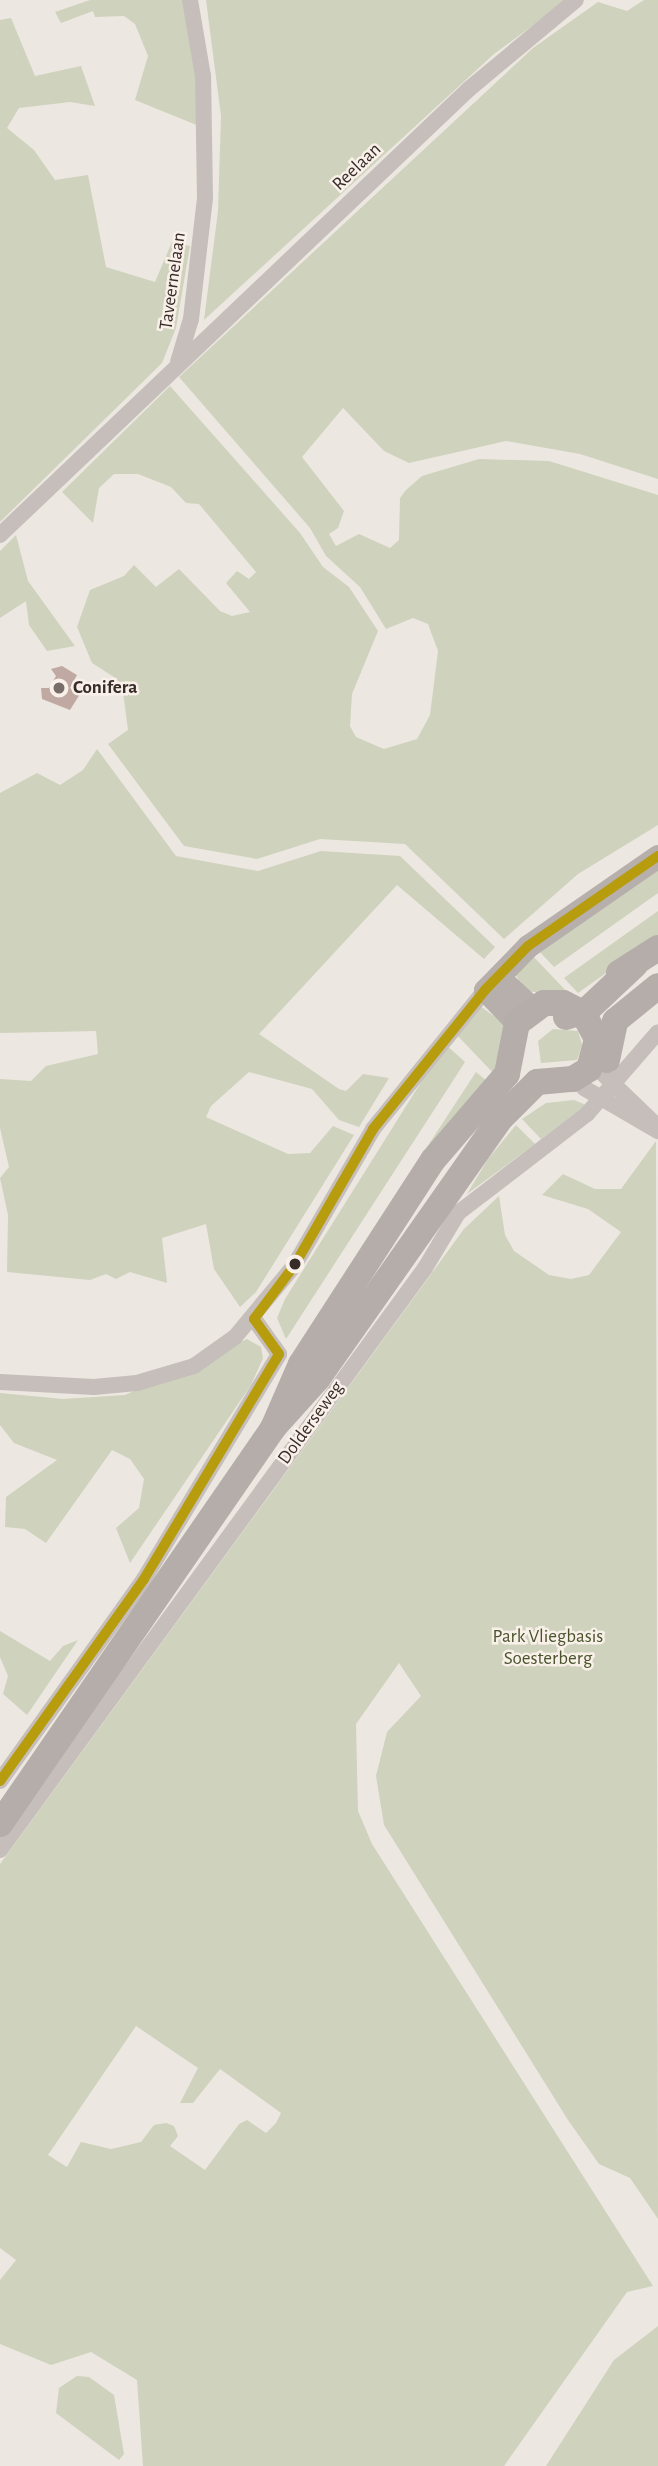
<!DOCTYPE html>
<style>
body{margin:0}
#map{position:relative;width:658px;height:2466px;overflow:hidden;background:#ede7e1;font-family:"Alegreya Sans",sans-serif}
div>[style]{position:absolute}
[style*='--x']{left:calc(var(--x)*1px);top:calc(var(--y)*1px);width:calc(var(--w)*1px);rotate:calc(var(--a)*1deg)}
.green>*{inset:0;background:#cfd2bc}
.building>*{inset:0;background:#c0a9a3}
.minor>*{height:16px;margin:-8px;padding:0 8px;transform-origin:8px;border-radius:8px;background:#c5beba}
.secondary>*{height:23px;margin:-11.5px;padding:0 11.5px;transform-origin:11.5px;border-radius:11.5px;background:#b6afab}
.primary>*{height:26px;margin:-13px;padding:0 13px;transform-origin:13px;border-radius:13px;background:#b5ada9}
.bus-1>*{height:10px;margin:-5px;padding:0 5px;transform-origin:5px;border-radius:5px;background:#b79c0e}
.dots>*{width:19px;height:19px;translate:-50% -50%;box-sizing:border-box;border:4px solid #f9f0e9;border-radius:50%}
span{translate:-50% -50%;white-space:nowrap;text-align:center;line-height:1.15;-webkit-text-stroke:5px #f9f0e9;paint-order:stroke}
.street-label{font-size:19px;color:#372c28}
.poi-label{font-size:19px;color:#372c28;font-weight:700}
.left{translate:0 -50%;text-align:left}
.park-label{font-size:19px;color:#49542d}
</style>
<div id="map">
<div class="green">
<div style="clip-path:polygon(90px 0,187px 0,197px 67px,199px 126px,135px 100px,148px 56px,135px 24px,124px 16px,95px 17px,93px 11px,61px 23px,55px 12px)"></div>
<div style="clip-path:polygon(206px 0,567px 0,494px 54px,204px 320px,218px 211px,221px 116px)"></div>
<div style="clip-path:polygon(644px 0,658px 0,658px 479px,580px 454px,506px 441px,409px 463px,384px 451px,343px 408px,302px 457px,344px 511px,338px 528px,329px 534px,336px 546px,359px 534px,390px 548px,399px 540px,400px 498px,406px 490px,422px 476px,479px 459px,549px 461px,658px 495px,658px 825px,578px 874px,504px 939px,405px 844px,320px 839px,257px 859px,184px 846px,108px 744px,128px 730px,123px 692px,117px 679px,92px 663px,77px 627px,90px 590px,124px 576px,134px 565px,156px 587px,179px 569px,220px 611px,232px 616px,250px 612px,226px 583px,237px 571px,249px 579px,256px 572px,199px 504px,186px 503px,171px 487px,138px 474px,114px 474px,99px 488px,93px 523px,62px 492px,170px 386px,300px 533px,323px 567px,349px 587px,378px 631px,352px 694px,350px 726px,356px 737px,384px 749px,417px 739px,430px 715px,438px 651px,428px 624px,413px 618px,386px 629px,360px 587px,326px 556px,310px 528px,179px 377px,533px 48px,598px 2px,627px 11px)"></div>
<div style="clip-path:polygon(11px 18px,35px 76px,81px 66px,95px 106px,70px 102px,19px 108px,7px 128px,34px 150px,55px 180px,88px 175px,106px 267px,155px 282px,172px 242px,190px 246px,176px 328px,162px 363px,0 522px,0 20px)"></div>
<div style="clip-path:polygon(16px 535px,28px 581px,75px 646px,47px 651px,29px 625px,26px 601px,0 618px,0 551px)"></div>
<div style="clip-path:polygon(97px 749px,176px 856px,258px 871px,321px 851px,400px 856px,495px 947px,484px 959px,397px 885px,259px 1034px,339px 1089px,346px 1091px,363px 1074px,389px 1078px,359px 1127px,339px 1120px,312px 1089px,249px 1072px,211px 1106px,206px 1117px,288px 1154px,310px 1153px,333px 1126px,354px 1135px,256px 1292px,240px 1307px,214px 1269px,206px 1224px,162px 1238px,167px 1283px,130px 1272px,116px 1279px,106px 1274px,90px 1280px,7px 1272px,8px 1215px,0 1178px,9px 1167px,0 1128px,0 1079px,31px 1081px,46px 1066px,98px 1054px,96px 1031px,0 1033px,0 793px,37px 773px,60px 785px,83px 770px)"></div>
<div style="clip-path:polygon(658px 869px,658px 893px,554px 967px,538px 950px)"></div>
<div style="clip-path:polygon(658px 911px,658px 936px,578px 993px,564px 978px)"></div>
<div style="clip-path:polygon(532px 955px,570px 995px,523px 991px,516px 975px)"></div>
<div style="clip-path:polygon(480px 1006px,505px 1024px,496px 1076px,456px 1034px)"></div>
<div style="clip-path:polygon(553px 1029px,578px 1031px,582px 1045px,577px 1060px,541px 1063px,538px 1041px)"></div>
<div style="clip-path:polygon(445px 1044px,465px 1062px,286px 1339px,277px 1318px,285px 1299px)"></div>
<div style="clip-path:polygon(476px 1072px,488px 1082px,359px 1251px)"></div>
<div style="clip-path:polygon(574px 1100px,586px 1105px,541px 1139px,522px 1119px,546px 1103px)"></div>
<div style="clip-path:polygon(516px 1125px,535px 1144px,467px 1194px,488px 1159px)"></div>
<div style="clip-path:polygon(evenodd,656px 1141px,658px 2219px,630px 2178px,599px 2164px,568px 2120px,384px 1825px,376px 1776px,387px 1732px,421px 1696px,399px 1663px,356px 1724px,358px 1811px,372px 1844px,653px 2286px,627px 2292px,504px 2466px,143px 2466px,137px 2380px,91px 2352px,51px 2365px,0 2344px,0 2280px,16px 2260px,0 2248px,0 1864px,464px 1229px,499px 1196px,505px 1235px,514px 1251px,549px 1275px,571px 1279px,589px 1275px,621px 1232px,588px 1209px,542px 1195px,563px 1174px,595px 1189px,621px 1189px,656px 1141px,136px 2026px,198px 2068px,180px 2103px,193px 2103px,220px 2069px,281px 2113px,276px 2123px,266px 2133px,247px 2120px,239px 2124px,205px 2170px,170px 2146px,178px 2136px,174px 2126px,166px 2123px,154px 2125px,141px 2142px,111px 2149px,81px 2142px,67px 2167px,48px 2155px,136px 2026px)"></div>
<div style="clip-path:polygon(247px 1339px,261px 1347px,263px 1358px,251px 1385px,130px 1563px,116px 1528px,139px 1508px,144px 1479px,130px 1459px,112px 1450px,46px 1543px,25px 1529px,5px 1527px,6px 1497px,57px 1460px,14px 1443px,0 1425px,0 1393px,63px 1399px,125px 1395px)"></div>
<div style="clip-path:polygon(0 1631px,50px 1661px,63px 1646px,78px 1640px,27px 1715px,3px 1694px,8px 1676px,0 1657px)"></div>
<div style="clip-path:polygon(658px 2326px,658px 2466px,546px 2466px,614px 2360px)"></div>
<div style="clip-path:polygon(77px 2376px,89px 2377px,114px 2395px,124px 2454px,119px 2460px,56px 2413px,59px 2388px)"></div>
</div>
<div class="building">
<div style="clip-path:polygon(62px 666px,77px 675px,70px 688px,80px 694px,70px 710px,42px 699px,41px 688px,49px 688px,56px 676px,51px 669px)"></div>
</div>
<div class="minor">
<div style="--x:178;--y:362;--w:45;--a:-73.2"></div>
<div style="--x:191;--y:319;--w:122;--a:-83.4"></div>
<div style="--x:205;--y:198;--w:122;--a:-90.9"></div>
<div style="--x:203;--y:76;--w:77;--a:-99.7"></div>
<div style="--x:0;--y:535;--w:647;--a:-43.56"></div>
<div style="--x:469;--y:89;--w:139;--a:-39.8"></div>
<div style="--x:601;--y:1072;--w:76;--a:43.9"></div>
<div style="--x:584;--y:1088;--w:86;--a:30.2"></div>
<div style="--x:0;--y:1382;--w:94;--a:3"></div>
<div style="--x:94;--y:1387;--w:43;--a:-5.3"></div>
<div style="--x:137;--y:1383;--w:59;--a:-16.6"></div>
<div style="--x:194;--y:1366;--w:50;--a:-35.3"></div>
<div style="--x:235;--y:1337;--w:92;--a:-50.3"></div>
<div style="--x:294;--y:1266;--w:158;--a:-60"></div>
<div style="--x:373;--y:1129;--w:179;--a:-51.1"></div>
<div style="--x:0;--y:1781;--w:248;--a:-54.5"></div>
<div style="--x:144;--y:1579;--w:262;--a:-59"></div>
<div style="--x:279;--y:1354;--w:43;--a:-125.5"></div>
<div style="--x:0;--y:1850;--w:721;--a:-53.86"></div>
<div style="--x:425;--y:1268;--w:64;--a:-59"></div>
<div style="--x:458;--y:1213;--w:163;--a:-37.5"></div>
<div style="--x:587;--y:1114;--w:108;--a:-49.1"></div>
</div>
<div class="secondary">
<div style="--x:498;--y:977;--w:46;--a:42.4"></div>
<div style="--x:517;--y:1023;--w:46;--a:-134.1"></div>
<div style="--x:485;--y:990;--w:62;--a:-45.7"></div>
<div style="--x:528;--y:946;--w:158;--a:-34.7"></div>
</div>
<div class="primary">
<div style="--x:619;--y:973;--w:46;--a:-32.7"></div>
<div style="--x:566;--y:1017;--w:22;--a:-18"></div>
<div style="--x:587;--y:1010;--w:66;--a:-43.2"></div>
<div style="--x:607;--y:1060;--w:40;--a:-78"></div>
<div style="--x:615;--y:1021;--w:55;--a:-39.1"></div>
<div style="--x:0;--y:1824;--w:481;--a:-55.4"></div>
<div style="--x:273;--y:1428;--w:67;--a:-48"></div>
<div style="--x:318;--y:1378;--w:318;--a:-54.9"></div>
<div style="--x:501;--y:1118;--w:51;--a:-45"></div>
<div style="--x:537;--y:1082;--w:36;--a:-5"></div>
<div style="--x:573;--y:1079;--w:19;--a:-32"></div>
<div style="--x:589;--y:1069;--w:31;--a:-75"></div>
<div style="--x:597;--y:1039;--w:30;--a:-118"></div>
<div style="--x:583;--y:1013;--w:22;--a:-153"></div>
<div style="--x:563;--y:1003;--w:19;--a:180"></div>
<div style="--x:544;--y:1003;--w:34;--a:143"></div>
<div style="--x:517;--y:1023;--w:52;--a:101.1"></div>
<div style="--x:507;--y:1074;--w:113;--a:130.7"></div>
<div style="--x:433;--y:1160;--w:243;--a:122.9"></div>
<div style="--x:301;--y:1364;--w:70;--a:113.6"></div>
</div>
<div class="bus-1">
<div style="--x:254;--y:1319;--w:66;--a:-53"></div>
<div style="--x:294;--y:1266;--w:158;--a:-60"></div>
<div style="--x:373;--y:1129;--w:179;--a:-51.1"></div>
<div style="--x:485;--y:990;--w:62;--a:-45.7"></div>
<div style="--x:528;--y:946;--w:158;--a:-34.7"></div>
<div style="--x:0;--y:1781;--w:248;--a:-54.5"></div>
<div style="--x:144;--y:1579;--w:262;--a:-59"></div>
<div style="--x:279;--y:1354;--w:43;--a:-125.5"></div>
</div>
<div class="dots">
<div style="left:59px;top:688px;background:#776d69"></div>
<div style="left:295px;top:1264px;background:#372c28"></div>
</div>
<div class="street-label">
<span style="left:357px;top:167px;rotate:-44deg">Reelaan</span>
<span style="left:173px;top:281px;rotate:-82deg">Taveernelaan</span>
<span style="left:311px;top:1423px;rotate:-54deg">Dolderseweg</span>
</div>
<div class="poi-label">
<span class="left" style="left:73px;top:688px">Conifera</span>
</div>
<div class="park-label">
<span style="left:548px;top:1648px">Park Vliegbasis<br>Soesterberg</span>
</div>
</div>
